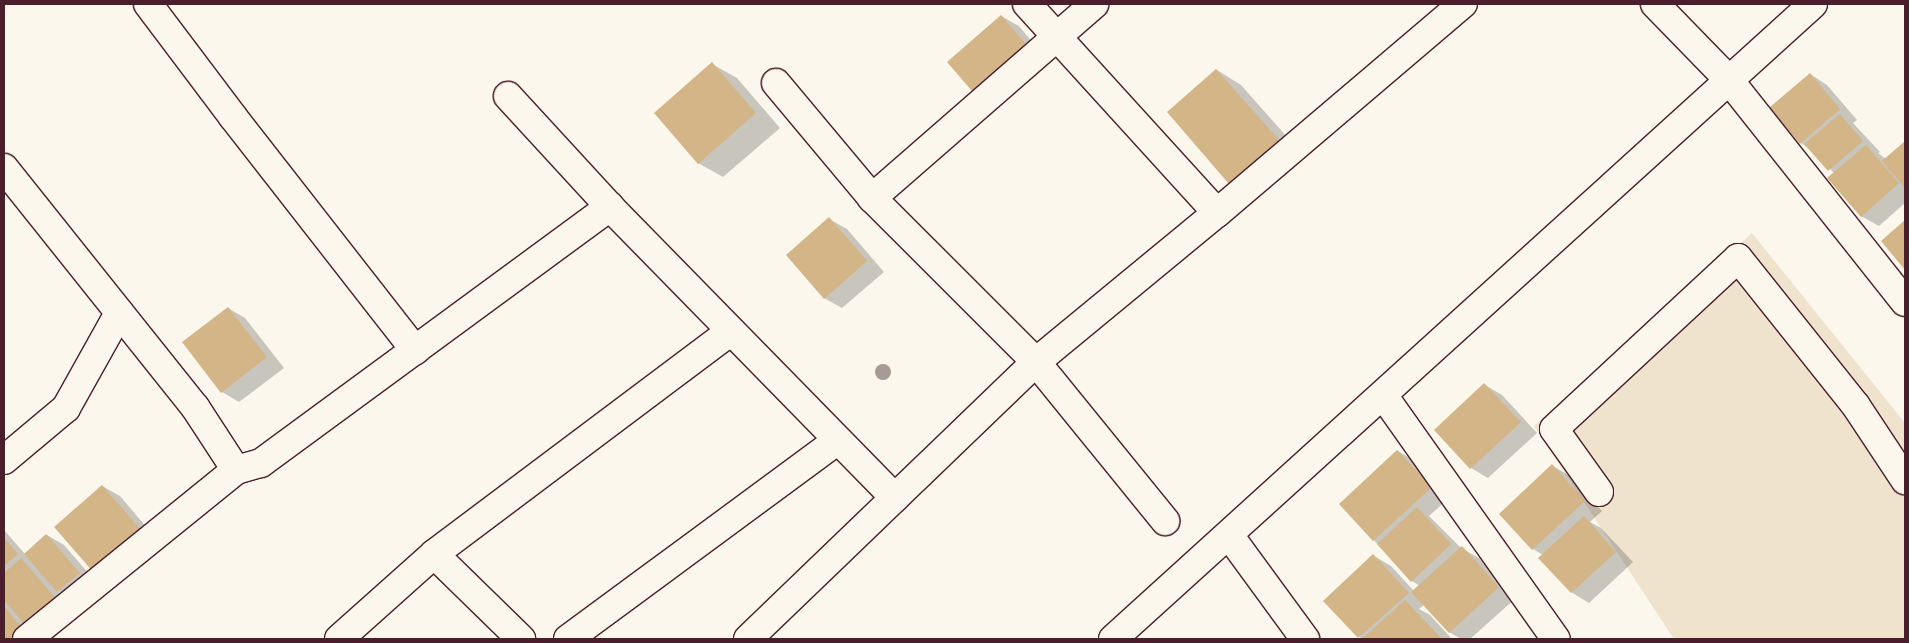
<!DOCTYPE html>
<style>
body{margin:0}
#map{position:relative;width:1909px;height:643px;overflow:hidden;background:#fbf7ec;font-family:Pangolin,sans-serif}
div>[style]{position:absolute}
[style*='--x']{left:calc(var(--x)*1px);top:calc(var(--y)*1px);width:calc(var(--w)*1px);rotate:calc(var(--a)*1deg)}
.built>*{inset:0;background:#efe3ce}
.shadow>*{inset:0;background:#0003}
.building>*{inset:0;background:#d3b587}
.roads{filter:drop-shadow(1px 0 #4a1f2b) drop-shadow(-1px 0 #4a1f2b) drop-shadow(0 1px #4a1f2b) drop-shadow(0 -1px #4a1f2b)}
.minor>*{height:28px;margin:-14px;padding:0 14px;transform-origin:14px;border-radius:14px;background:#fbf7ec}
.trees>*{width:16px;height:16px;margin:-8px;border-radius:50%;background:#a79c95}
span{translate:-50% -50%;white-space:nowrap;text-align:center;line-height:1.15;-webkit-text-stroke:4.5px #fbf7ec;paint-order:stroke}
.frame{position:absolute;inset:0;border:5px solid #4a1f2b;pointer-events:none}
</style>
<div id="map">
<div class="built">
<div style="clip-path:polygon(1752px 233px,1905px 423px,1905px 639px,1674px 639px,1534px 426px)"></div>
</div>
<div class="shadow">
<div style="clip-path:polygon(1001px 16px,1019px 26px,1049px 62px,997px 107px)"></div>
<div style="clip-path:polygon(712px 64px,737px 78px,780px 128px,723px 177px,698px 163px)"></div>
<div style="clip-path:polygon(1217px 70px,1241px 85px,1303px 155px,1255px 197px,1230px 183px)"></div>
<div style="clip-path:polygon(1810px 74px,1827px 85px,1857px 120px,1853px 123px,1880px 152px,1878px 153px,1886px 159px,1905px 143px,1905px 203px,1879px 226px,1861px 216px,1834px 173px,1810px 149px,1801px 143px)"></div>
<div style="clip-path:polygon(829px 219px,847px 229px,884px 272px,842px 308px,824px 298px)"></div>
<div style="clip-path:polygon(228px 308px,245px 318px,284px 368px,239px 402px,222px 392px)"></div>
<div style="clip-path:polygon(1485px 385px,1502px 395px,1537px 433px,1488px 478px,1471px 468px)"></div>
<div style="clip-path:polygon(1398px 451px,1415px 461px,1449px 498px,1429px 516px,1461px 548px,1479px 558px,1516px 598px,1470px 639px,1461px 639px,1449px 632px,1424px 605px,1419px 609px,1430px 615px,1452px 639px,1362px 639px,1325px 601px,1374px 556px,1391px 566px,1414px 591px,1420px 586px,1412px 581px,1340px 504px)"></div>
<div style="clip-path:polygon(1553px 466px,1570px 476px,1602px 511px,1590px 522px,1601px 528px,1633px 562px,1589px 603px,1571px 592px,1543px 555px,1533px 549px)"></div>
<div style="clip-path:polygon(102px 486px,120px 496px,160px 543px,113px 583px)"></div>
<div style="clip-path:polygon(4px 530px,25px 554px,47px 535px,64px 545px,97px 583px,76px 602px,58px 591px,76px 612px,40px 639px,4px 639px)"></div>
</div>
<div class="building">
<div style="clip-path:polygon(1001px 15px,1032px 51px,978px 98px,947px 62px)"></div>
<div style="clip-path:polygon(712px 62px,756px 113px,698px 164px,654px 113px)"></div>
<div style="clip-path:polygon(1216px 69px,1279px 140px,1229px 184px,1167px 112px)"></div>
<div style="clip-path:polygon(1810px 73px,1840px 109px,1800px 144px,1769px 108px)"></div>
<div style="clip-path:polygon(1840px 114px,1863px 141px,1828px 171px,1804px 144px)"></div>
<div style="clip-path:polygon(1905px 141px,1905px 188px,1882px 161px)"></div>
<div style="clip-path:polygon(1866px 145px,1899px 183px,1861px 217px,1827px 178px)"></div>
<div style="clip-path:polygon(829px 217px,867px 261px,824px 299px,786px 255px)"></div>
<div style="clip-path:polygon(1905px 220px,1905px 270px,1881px 241px)"></div>
<div style="clip-path:polygon(228px 307px,267px 357px,221px 393px,182px 342px)"></div>
<div style="clip-path:polygon(1484px 383px,1521px 422px,1470px 469px,1434px 430px)"></div>
<div style="clip-path:polygon(1397px 450px,1432px 487px,1373px 541px,1339px 504px)"></div>
<div style="clip-path:polygon(1552px 464px,1585px 501px,1532px 550px,1499px 514px)"></div>
<div style="clip-path:polygon(102px 485px,143px 532px,95px 574px,54px 527px)"></div>
<div style="clip-path:polygon(1417px 507px,1451px 544px,1411px 582px,1377px 544px)"></div>
<div style="clip-path:polygon(1584px 516px,1616px 552px,1571px 593px,1538px 558px)"></div>
<div style="clip-path:polygon(46px 534px,80px 573px,57px 592px,24px 554px)"></div>
<div style="clip-path:polygon(4px 538px,18px 554px,4px 566px)"></div>
<div style="clip-path:polygon(1462px 546px,1499px 587px,1449px 633px,1411px 592px)"></div>
<div style="clip-path:polygon(1373px 554px,1409px 593px,1358px 638px,1323px 601px)"></div>
<div style="clip-path:polygon(21px 558px,59px 602px,28px 628px,4px 600px,4px 573px)"></div>
<div style="clip-path:polygon(1405px 600px,1442px 639px,1362px 639px)"></div>
<div style="clip-path:polygon(4px 606px,24px 630px,13px 639px,4px 639px)"></div>
</div>
<div class="roads">
<div class="minor">
<div style="--x:148;--y:4;--w:141;--a:53"></div>
<div style="--x:233;--y:117;--w:296;--a:52"></div>
<div style="--x:1027;--y:4;--w:282;--a:47.7"></div>
<div style="--x:1655;--y:4;--w:106;--a:45.8"></div>
<div style="--x:1729;--y:80;--w:283;--a:51.6"></div>
<div style="--x:776;--y:83;--w:150;--a:50.1"></div>
<div style="--x:872;--y:198;--w:232;--a:45"></div>
<div style="--x:1036;--y:362;--w:205;--a:50.9"></div>
<div style="--x:508;--y:96;--w:151;--a:47.4"></div>
<div style="--x:610;--y:207;--w:407;--a:45.6"></div>
<div style="--x:4;--y:168;--w:306;--a:51.4"></div>
<div style="--x:195;--y:407;--w:75;--a:56.9"></div>
<div style="--x:236;--y:470;--w:269;--a:141"></div>
<div style="--x:872;--y:198;--w:295;--a:-41.1"></div>
<div style="--x:1383;--y:395;--w:299;--a:54.7"></div>
<div style="--x:4;--y:460;--w:81;--a:-40"></div>
<div style="--x:66;--y:408;--w:109;--a:-60.8"></div>
<div style="--x:236;--y:470;--w:26;--a:-16"></div>
<div style="--x:261;--y:463;--w:433;--a:-36.3"></div>
<div style="--x:1599;--y:492;--w:77;--a:-125.5"></div>
<div style="--x:1554;--y:429;--w:251;--a:-42.9"></div>
<div style="--x:1738;--y:258;--w:189;--a:51.4"></div>
<div style="--x:1856;--y:406;--w:89;--a:56.5"></div>
<div style="--x:1229;--y:535;--w:129;--a:53.8"></div>
<div style="--x:434;--y:554;--w:122;--a:44.3"></div>
<div style="--x:339;--y:639;--w:127;--a:-41.8"></div>
<div style="--x:434;--y:554;--w:371;--a:-36.9"></div>
<div style="--x:568;--y:639;--w:335;--a:-36.4"></div>
<div style="--x:748;--y:639;--w:400;--a:-43.9"></div>
<div style="--x:1036;--y:362;--w:234;--a:-39.5"></div>
<div style="--x:1217;--y:213;--w:323;--a:-40.4"></div>
<div style="--x:1113;--y:639;--w:945;--a:-42.21"></div>
</div>
</div>
<div class="trees">
<div style="left:883px;top:372px"></div>
</div>
<div class="frame"></div>
</div>
